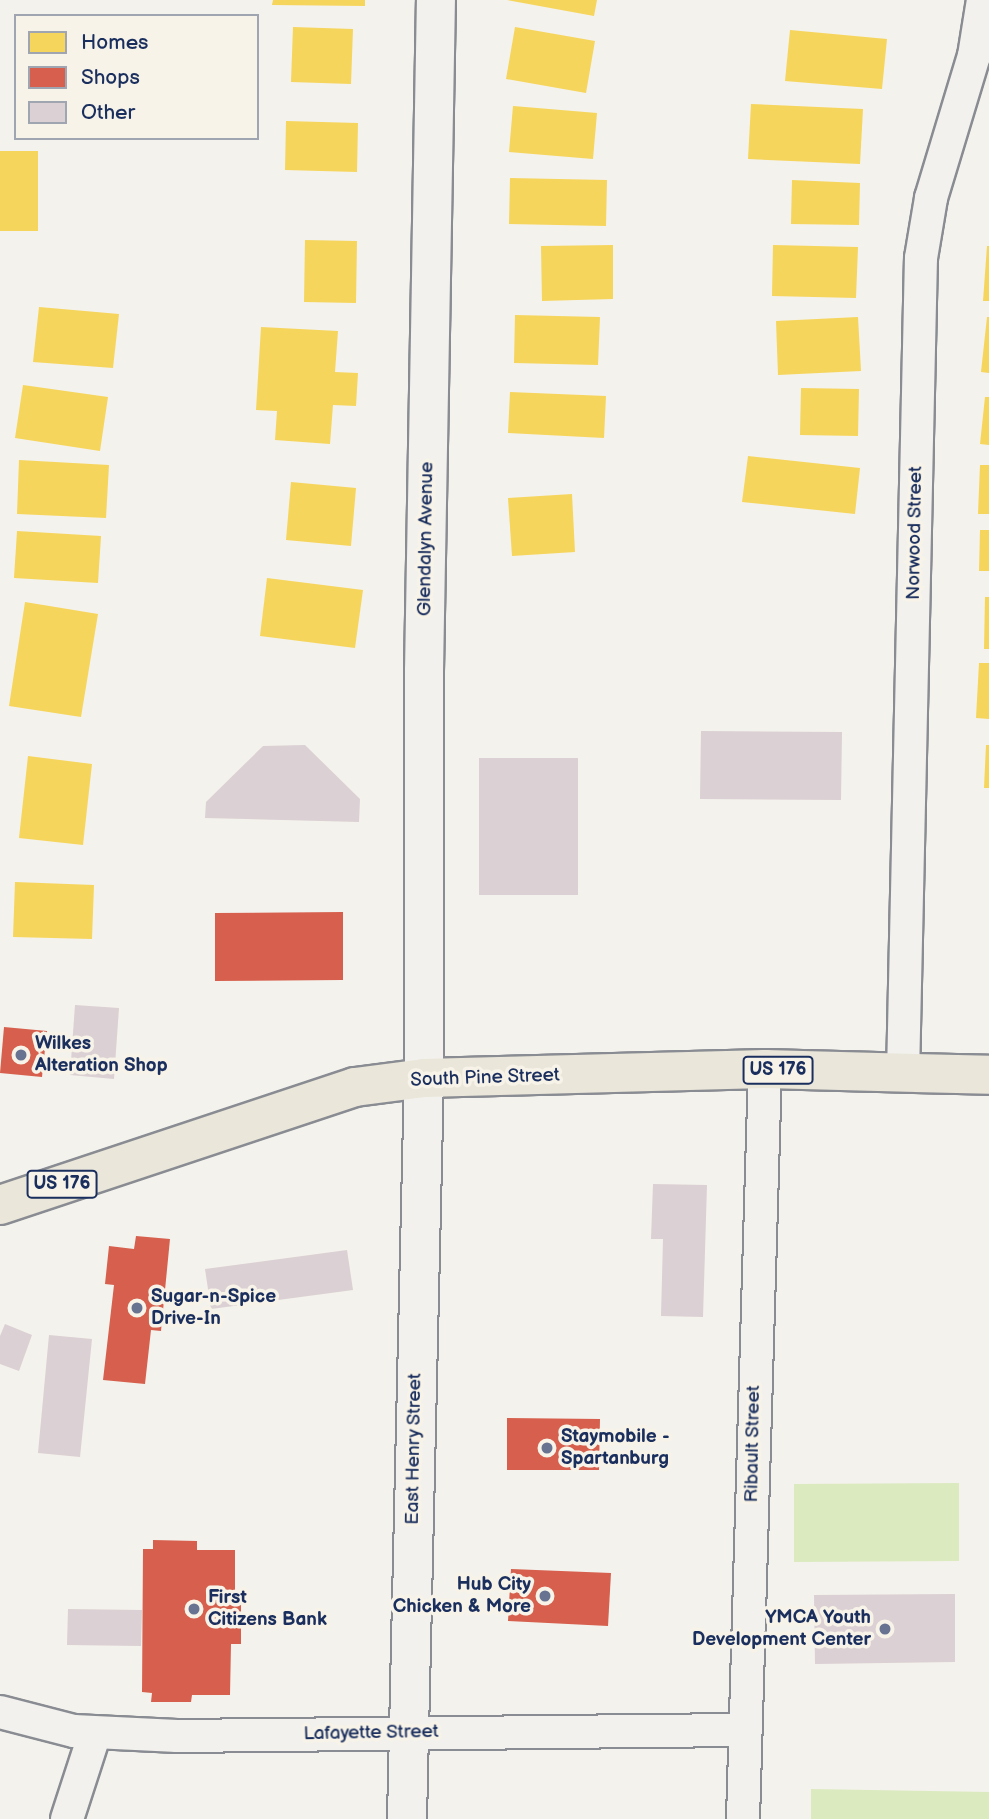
<!DOCTYPE html>
<style>
body{margin:0}
#map{position:relative;width:989px;height:1819px;overflow:hidden;background:#f4f2ec;font-family:"Balsamiq Sans",sans-serif}
div>[style]{position:absolute}
[style*='--x']{left:calc(var(--x)*1px);top:calc(var(--y)*1px);width:calc(var(--w)*1px);rotate:calc(var(--a)*1deg)}
.green>*{inset:0;background:#dbeabf}
.homes>*{inset:0;background:#f6d55c}
.shops>*{inset:0;background:#d6604d}
.building>*{inset:0;background:#dbd0d3}
.roads{filter:drop-shadow(2px 0 #898c92) drop-shadow(-2px 0 #898c92) drop-shadow(0 2px #898c92) drop-shadow(0 -2px #898c92)}
.minor>*{height:32px;margin:-16px;padding:0 16px;transform-origin:16px;border-radius:16px;background:#f2f1ed}
.tertiary>*{height:38px;margin:-19px;padding:0 19px;transform-origin:19px;border-radius:19px;background:#f2f1ed}
.secondary>*{height:38px;margin:-19px;padding:0 19px;transform-origin:19px;border-radius:19px;background:#f2f1ed}
.trunk>*{height:38px;margin:-19px;padding:0 19px;transform-origin:19px;border-radius:19px;background:#eae6da}
.dots>*{width:19px;height:19px;translate:-50% -50%;box-sizing:border-box;border:4px solid #f7f3e8;border-radius:50%}
span{translate:-50% -50%;white-space:nowrap;text-align:center;line-height:1.15;-webkit-text-stroke:7px #f7f3e8;paint-order:stroke}
.shield-label span{padding:2px 5px;background:#f7f3e8;border:2px solid;border-radius:5px;-webkit-text-stroke-width:0}
.shield-label{font-size:18px;color:#1b2f5e;font-weight:700}
.street-label{font-size:19px;color:#1b2f5e}
.poi-label{font-size:19px;color:#1b2f5e;font-weight:700}
.left{translate:0 -50%;text-align:left}
.right{translate:-100% -50%;text-align:right}
.legend{position:absolute;left:14px;top:14px;width:245px;height:126px;box-sizing:border-box;background:#f7f3e8;border:2px solid #9fa5b1;margin:0;padding:9px 12px;list-style:none;font-size:21px;color:#1b2f5e}
.legend li{display:flex;align-items:center;gap:14px;height:35px}
.legend b{width:35px;border:2px solid #9fa5b1}
</style>
<div id="map">
<div class="green">
<div style="clip-path:polygon(959px 1483px,959px 1561px,794px 1562px,794px 1484px)"></div>
<div style="clip-path:polygon(811px 1789px,989px 1792px,989px 1819px,811px 1819px)"></div>
</div>
<div class="homes">
<div style="clip-path:polygon(273px 0,365px 0,365px 6px,272px 5px)"></div>
<div style="clip-path:polygon(507px 0,597px 0,594px 16px)"></div>
<div style="clip-path:polygon(293px 27px,353px 29px,351px 84px,291px 82px)"></div>
<div style="clip-path:polygon(515px 27px,595px 41px,586px 93px,506px 79px)"></div>
<div style="clip-path:polygon(790px 30px,887px 39px,882px 89px,785px 81px)"></div>
<div style="clip-path:polygon(751px 104px,863px 109px,860px 164px,748px 159px)"></div>
<div style="clip-path:polygon(513px 106px,597px 113px,593px 159px,509px 152px)"></div>
<div style="clip-path:polygon(286px 121px,358px 123px,357px 172px,285px 170px)"></div>
<div style="clip-path:polygon(0 151px,38px 151px,38px 231px,0 231px)"></div>
<div style="clip-path:polygon(510px 178px,607px 180px,606px 226px,509px 224px)"></div>
<div style="clip-path:polygon(792px 180px,860px 183px,859px 225px,791px 224px)"></div>
<div style="clip-path:polygon(305px 240px,357px 241px,356px 303px,304px 302px)"></div>
<div style="clip-path:polygon(613px 245px,613px 299px,542px 301px,541px 246px)"></div>
<div style="clip-path:polygon(773px 245px,858px 247px,856px 298px,772px 296px)"></div>
<div style="clip-path:polygon(987px 246px,989px 246px,989px 301px,983px 301px)"></div>
<div style="clip-path:polygon(39px 307px,119px 314px,113px 368px,33px 362px)"></div>
<div style="clip-path:polygon(515px 315px,600px 317px,598px 365px,514px 363px)"></div>
<div style="clip-path:polygon(858px 317px,861px 371px,778px 375px,776px 321px)"></div>
<div style="clip-path:polygon(987px 317px,989px 317px,989px 373px,981px 372px)"></div>
<div style="clip-path:polygon(261px 327px,338px 331px,335px 372px,358px 373px,356px 406px,333px 405px,330px 444px,275px 440px,277px 411px,256px 410px)"></div>
<div style="clip-path:polygon(23px 385px,108px 397px,100px 451px,15px 438px)"></div>
<div style="clip-path:polygon(801px 388px,859px 389px,858px 436px,800px 435px)"></div>
<div style="clip-path:polygon(510px 392px,606px 396px,604px 438px,508px 433px)"></div>
<div style="clip-path:polygon(985px 397px,989px 397px,989px 445px,980px 444px)"></div>
<div style="clip-path:polygon(748px 456px,860px 468px,855px 514px,742px 502px)"></div>
<div style="clip-path:polygon(19px 460px,109px 465px,106px 518px,17px 514px)"></div>
<div style="clip-path:polygon(980px 465px,989px 465px,989px 514px,978px 514px)"></div>
<div style="clip-path:polygon(291px 482px,356px 488px,351px 546px,286px 540px)"></div>
<div style="clip-path:polygon(572px 494px,575px 552px,512px 556px,508px 498px)"></div>
<div style="clip-path:polygon(980px 530px,989px 530px,989px 571px,979px 571px)"></div>
<div style="clip-path:polygon(17px 531px,101px 536px,98px 583px,14px 578px)"></div>
<div style="clip-path:polygon(267px 578px,363px 590px,355px 648px,260px 636px)"></div>
<div style="clip-path:polygon(985px 597px,989px 597px,989px 649px,984px 649px)"></div>
<div style="clip-path:polygon(25px 602px,98px 614px,81px 717px,9px 706px)"></div>
<div style="clip-path:polygon(979px 663px,989px 663px,989px 719px,976px 718px)"></div>
<div style="clip-path:polygon(986px 745px,989px 745px,989px 788px,984px 788px)"></div>
<div style="clip-path:polygon(28px 756px,92px 764px,83px 845px,19px 838px)"></div>
<div style="clip-path:polygon(15px 882px,94px 885px,92px 939px,13px 937px)"></div>
</div>
<div class="shops">
<div style="clip-path:polygon(343px 912px,343px 980px,215px 981px,215px 913px)"></div>
<div style="clip-path:polygon(4px 1027px,47px 1031px,42px 1077px,0 1073px)"></div>
<div style="clip-path:polygon(136px 1236px,170px 1239px,161px 1331px,151px 1330px,145px 1384px,103px 1380px,114px 1285px,105px 1284px,109px 1246px,134px 1249px)"></div>
<div style="clip-path:polygon(507px 1418px,600px 1419px,599px 1470px,507px 1470px)"></div>
<div style="clip-path:polygon(153px 1540px,197px 1541px,197px 1550px,235px 1550px,235px 1595px,241px 1595px,241px 1644px,231px 1644px,230px 1695px,192px 1695px,191px 1702px,151px 1702px,152px 1693px,142px 1692px,143px 1549px,153px 1549px)"></div>
<div style="clip-path:polygon(511px 1569px,611px 1573px,608px 1626px,508px 1621px)"></div>
</div>
<div class="building">
<div style="clip-path:polygon(701px 731px,842px 732px,841px 800px,700px 799px)"></div>
<div style="clip-path:polygon(305px 745px,360px 799px,359px 822px,205px 818px,206px 802px,263px 746px)"></div>
<div style="clip-path:polygon(479px 758px,578px 758px,578px 895px,479px 895px)"></div>
<div style="clip-path:polygon(75px 1005px,119px 1008px,114px 1079px,70px 1075px)"></div>
<div style="clip-path:polygon(653px 1184px,707px 1185px,703px 1317px,661px 1316px,663px 1239px,651px 1239px)"></div>
<div style="clip-path:polygon(347px 1250px,353px 1290px,211px 1309px,205px 1269px)"></div>
<div style="clip-path:polygon(5px 1324px,32px 1335px,19px 1371px,0 1364px,0 1336px)"></div>
<div style="clip-path:polygon(49px 1335px,92px 1339px,80px 1457px,38px 1453px)"></div>
<div style="clip-path:polygon(955px 1594px,955px 1662px,815px 1664px,814px 1595px)"></div>
<div style="clip-path:polygon(68px 1609px,142px 1610px,141px 1646px,67px 1645px)"></div>
</div>
<div class="roads">
<div class="minor">
<div style="--x:903;--y:1075;--w:817;--a:-88.74"></div>
<div style="--x:921;--y:258;--w:61;--a:-80.5"></div>
<div style="--x:931;--y:198;--w:148;--a:-73.2"></div>
<div style="--x:974;--y:56;--w:57;--a:-80.9"></div>
<div style="--x:0;--y:1712;--w:76;--a:14.4"></div>
<div style="--x:74;--y:1731;--w:103;--a:2.8"></div>
<div style="--x:177;--y:1736;--w:567;--a:-0.61"></div>
<div style="--x:67;--y:1819;--w:90;--a:-72"></div>
<div style="--x:743;--y:1819;--w:750;--a:-88.32"></div>
</div>
<div class="tertiary">
<div style="--x:424;--y:1078;--w:407;--a:-90"></div>
<div style="--x:424;--y:671;--w:671;--a:-88.98"></div>
</div>
<div class="secondary">
<div style="--x:407;--y:1819;--w:741;--a:-88.69"></div>
</div>
<div class="trunk">
<div style="--x:0;--y:1205;--w:374;--a:-18.4"></div>
<div style="--x:355;--y:1087;--w:70;--a:-7.4"></div>
<div style="--x:424;--y:1078;--w:341;--a:-1.5"></div>
<div style="--x:765;--y:1069;--w:224;--a:1.5"></div>
</div>
</div>
<div class="dots">
<div style="left:21px;top:1055px;background:#677390"></div>
<div style="left:137px;top:1308px;background:#677390"></div>
<div style="left:547px;top:1448px;background:#677390"></div>
<div style="left:545px;top:1596px;background:#677390"></div>
<div style="left:194px;top:1609px;background:#677390"></div>
<div style="left:885px;top:1629px;background:#677390"></div>
</div>
<div class="shield-label">
<span style="left:778px;top:1070px">US 176</span>
<span style="left:62px;top:1184px">US 176</span>
</div>
<div class="street-label">
<span style="left:915px;top:533px;rotate:-89deg">Norwood Street</span>
<span style="left:426px;top:539px;rotate:-89deg">Glendalyn Avenue</span>
<span style="left:485px;top:1078px;rotate:-2deg">South Pine Street</span>
<span style="left:753px;top:1444px;rotate:-89deg">Ribault Street</span>
<span style="left:414px;top:1449px;rotate:-89deg">East Henry Street</span>
<span style="left:371px;top:1733px;rotate:-1deg">Lafayette Street</span>
</div>
<div class="poi-label">
<span class="left" style="left:35px;top:1055px">Wilkes<br>Alteration Shop</span>
<span class="left" style="left:151px;top:1308px">Sugar-n-Spice<br>Drive-In</span>
<span class="left" style="left:561px;top:1448px">Staymobile -<br>Spartanburg</span>
<span class="right" style="left:531px;top:1596px">Hub City<br>Chicken &amp; More</span>
<span class="left" style="left:208px;top:1609px">First<br>Citizens Bank</span>
<span class="right" style="left:871px;top:1629px">YMCA Youth<br>Development Center</span>
</div>
<ul class="legend">
<li><b style="height:19px;background:#f6d55c"></b>Homes</li>
<li><b style="height:19px;background:#d6604d"></b>Shops</li>
<li><b style="height:19px;background:#dbd0d3"></b>Other</li>
</ul>
</div>
